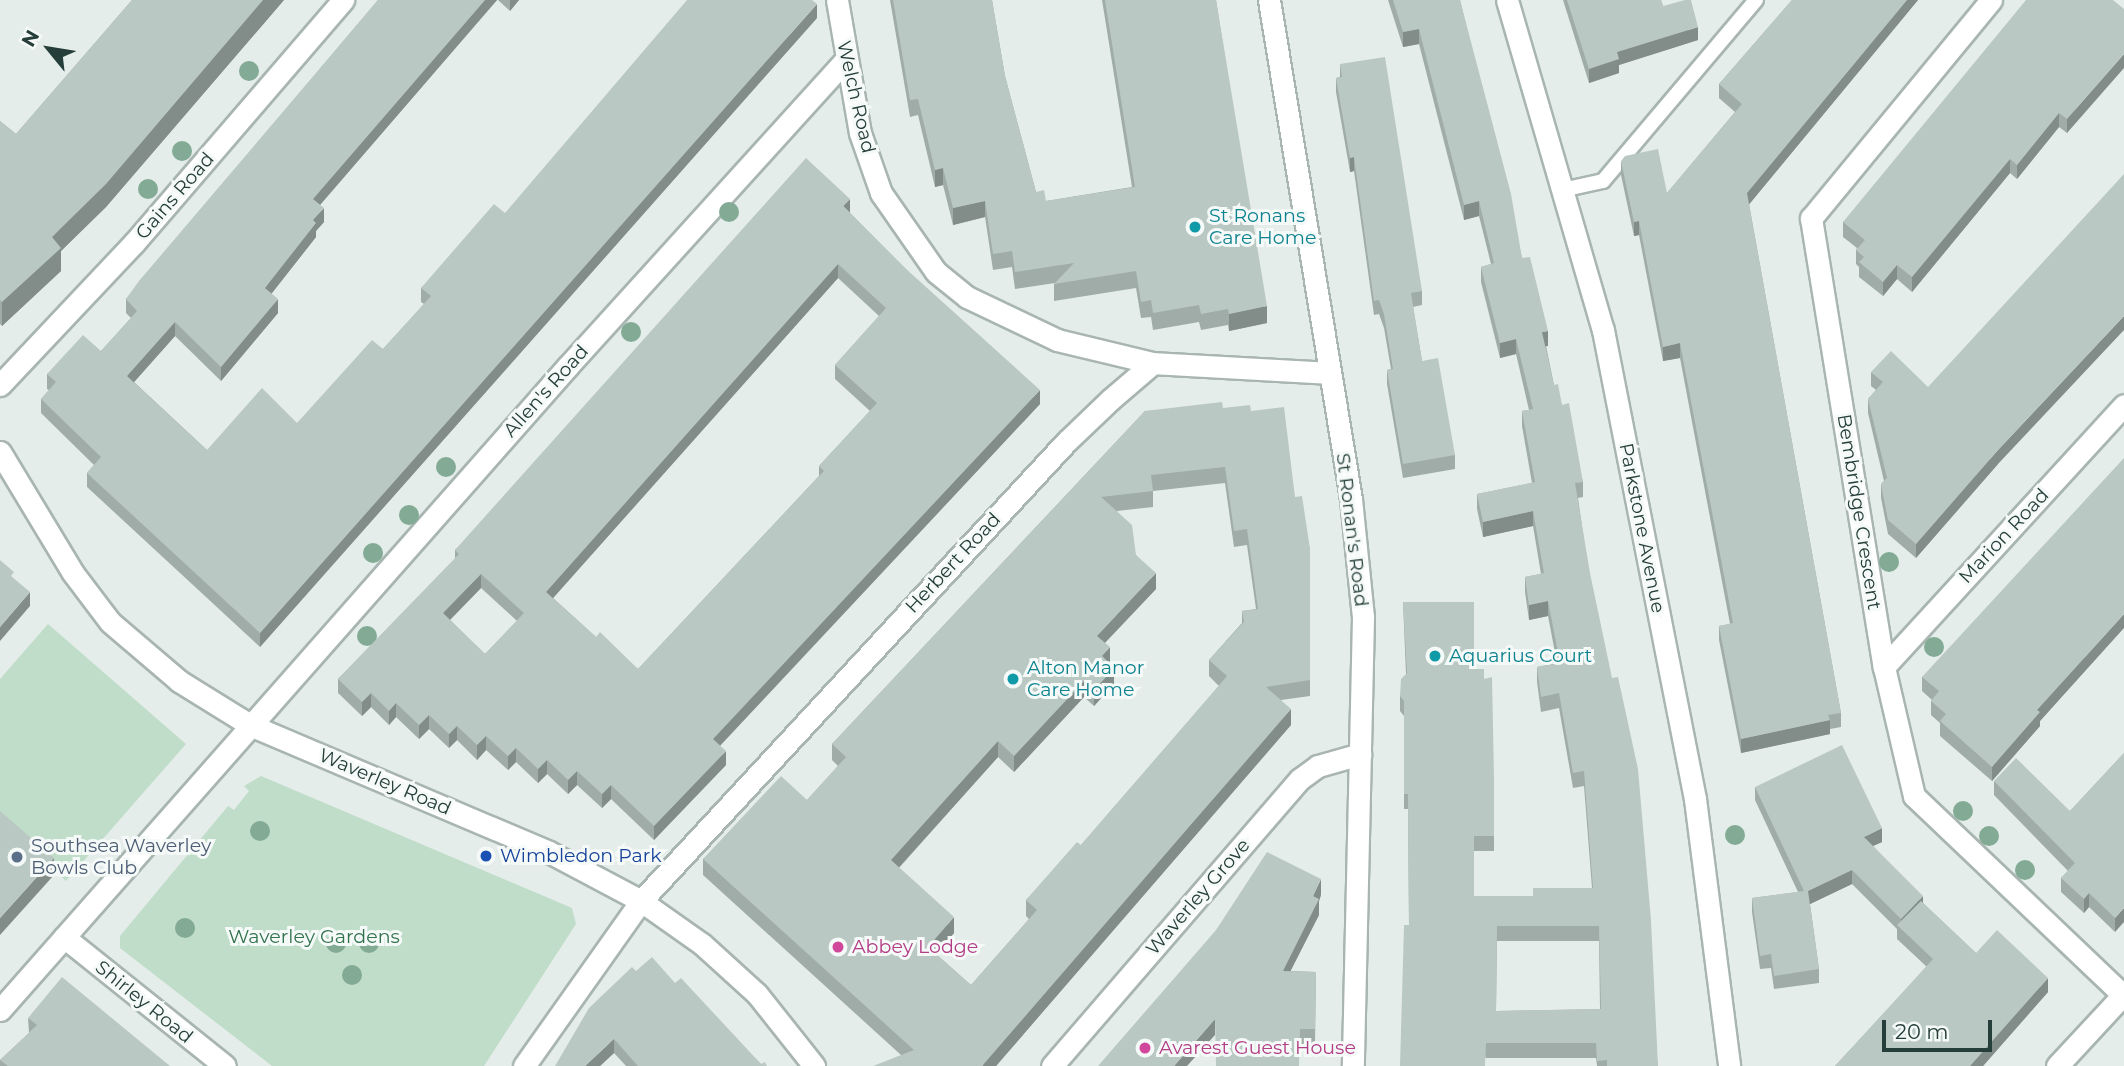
<!DOCTYPE html>
<style>
body{margin:0}
#map{position:relative;width:2124px;height:1066px;overflow:hidden;background:#e5edea;font-family:Montserrat,sans-serif}
div>[style]{position:absolute}
[style*='--x']{left:calc(var(--x)*1px);top:calc(var(--y)*1px);width:calc(var(--w)*1px);rotate:calc(var(--a)*1deg)}
.green>*{inset:0;background:#bfddc9}
.roads{filter:drop-shadow(2px 0 #a8b5b1) drop-shadow(-2px 0 #a8b5b1) drop-shadow(0 2px #a8b5b1) drop-shadow(0 -2px #a8b5b1)}
.service>*{height:14px;margin:-7px;padding:0 7px;transform-origin:7px;border-radius:7px;background:#fff}
.minor>*{height:21px;margin:-10.5px;padding:0 10.5px;transform-origin:10.5px;border-radius:10.5px;background:#fff}
.secondary>*{height:21px;margin:-10.5px;padding:0 10.5px;transform-origin:10.5px;border-radius:10.5px;background:#fff}
.trees>*{width:20px;height:20px;margin:-10px;border-radius:50%;background:#83aa94}
.wall>*{inset:0;background:#a0aca8}
.shaded-wall>*{inset:0;background:#828c88}
.building>*{inset:0;background:#bac8c3}
.dots>*{width:19px;height:19px;translate:-50% -50%;box-sizing:border-box;border:4px solid #f5faf8;border-radius:50%}
span{translate:-50% -50%;white-space:nowrap;text-align:center;line-height:1.15;-webkit-text-stroke:6px #f5faf8;paint-order:stroke}
.street-label{font-size:19px;color:#253e39}
.culture-label{font-size:19px;color:#0d838f}
.left{translate:0 -50%;text-align:left}
.service-label{font-size:19px;color:#4e5e75}
.transit-label{font-size:19px;color:#164399}
.park-label{font-size:19px;color:#32734e}
.hotel-label{font-size:19px;color:#b23c85}
.north{position:absolute;left:14px;top:14px;width:70px;height:70px;-webkit-text-stroke:5px #f5faf8;paint-order:stroke;rotate:300deg;font-size:19px;font-weight:700;line-height:28px;text-align:center;color:#253e39}
.north::after{content:'';display:block;margin:auto;width:24px;height:32px;background:#253e39;clip-path:polygon(50% 0,100% 100%,50% 72%,0 100%)}
.scale{position:absolute;left:1882px;top:1020px;width:110px;height:32px;box-sizing:border-box;border:4px solid #253e39;border-top:0;padding-left:9px;font-size:21px;line-height:24px;white-space:nowrap;color:#253e39;-webkit-text-stroke:5px #f5faf8;paint-order:stroke}
</style>
<div id="map">
<div class="green">
<div style="clip-path:polygon(48px 624px,186px 744px,66px 881px,0 823px,0 679px)"></div>
<div style="clip-path:polygon(261px 776px,572px 908px,576px 924px,484px 1066px,272px 1066px,120px 948px,120px 936px,228px 806px,234px 810px,249px 791px,244px 786px)"></div>
</div>
<div class="roads">
<div class="service">
<div style="--x:1562;--y:190;--w:42;--a:-12.4"></div>
<div style="--x:1603;--y:181;--w:237;--a:-49.8"></div>
</div>
<div class="minor">
<div style="--x:837;--y:0;--w:135;--a:80.2"></div>
<div style="--x:860;--y:133;--w:64;--a:70.7"></div>
<div style="--x:881;--y:193;--w:96;--a:55.2"></div>
<div style="--x:936;--y:272;--w:40;--a:39"></div>
<div style="--x:967;--y:297;--w:100;--a:25.5"></div>
<div style="--x:1057;--y:340;--w:99;--a:13.5"></div>
<div style="--x:1269;--y:0;--w:506;--a:80.67"></div>
<div style="--x:1351;--y:499;--w:119;--a:84.2"></div>
<div style="--x:1363;--y:617;--w:449;--a:91.3"></div>
<div style="--x:1507;--y:0;--w:344;--a:73.8"></div>
<div style="--x:1603;--y:330;--w:478;--a:78.9"></div>
<div style="--x:1695;--y:799;--w:269;--a:82.7"></div>
<div style="--x:1991;--y:0;--w:283;--a:129.5"></div>
<div style="--x:1811;--y:218;--w:455;--a:80.8"></div>
<div style="--x:1884;--y:667;--w:132;--a:76.9"></div>
<div style="--x:1914;--y:796;--w:290;--a:43.6"></div>
<div style="--x:0;--y:385;--w:195;--a:-46.7"></div>
<div style="--x:134;--y:243;--w:321;--a:-49.3"></div>
<div style="--x:1884;--y:667;--w:355;--a:-47.5"></div>
<div style="--x:64;--y:937;--w:206;--a:38.7"></div>
<div style="--x:0;--y:1010;--w:859;--a:-48.59"></div>
<div style="--x:568;--y:366;--w:413;--a:-47.8"></div>
<div style="--x:524;--y:1066;--w:202;--a:-54.7"></div>
<div style="--x:641;--y:901;--w:626;--a:-47.2"></div>
<div style="--x:1066;--y:442;--w:62;--a:-43.7"></div>
<div style="--x:1111;--y:399;--w:55;--a:-40.6"></div>
<div style="--x:1153;--y:363;--w:177;--a:3.2"></div>
<div style="--x:1052;--y:1066;--w:379;--a:-49.2"></div>
<div style="--x:1300;--y:779;--w:22;--a:-36"></div>
<div style="--x:1318;--y:766;--w:44;--a:-15.9"></div>
<div style="--x:2057;--y:1066;--w:98;--a:-47.1"></div>
</div>
<div class="secondary">
<div style="--x:0;--y:452;--w:141;--a:58.9"></div>
<div style="--x:73;--y:573;--w:61;--a:52.9"></div>
<div style="--x:110;--y:622;--w:91;--a:40.5"></div>
<div style="--x:179;--y:681;--w:84;--a:31.8"></div>
<div style="--x:250;--y:725;--w:325;--a:23"></div>
<div style="--x:549;--y:852;--w:104;--a:28"></div>
<div style="--x:641;--y:901;--w:75;--a:35.2"></div>
<div style="--x:702;--y:944;--w:74;--a:42.3"></div>
<div style="--x:757;--y:994;--w:92;--a:51.6"></div>
</div>
</div>
<div class="trees">
<div style="left:249px;top:71px"></div>
<div style="left:182px;top:151px"></div>
<div style="left:148px;top:189px"></div>
<div style="left:729px;top:212px"></div>
<div style="left:631px;top:332px"></div>
<div style="left:446px;top:467px"></div>
<div style="left:409px;top:515px"></div>
<div style="left:373px;top:553px"></div>
<div style="left:1889px;top:562px"></div>
<div style="left:367px;top:636px"></div>
<div style="left:1934px;top:647px"></div>
<div style="left:1963px;top:811px"></div>
<div style="left:260px;top:831px"></div>
<div style="left:1735px;top:835px"></div>
<div style="left:1989px;top:836px"></div>
<div style="left:2025px;top:870px"></div>
<div style="left:185px;top:928px"></div>
<div style="left:336px;top:943px"></div>
<div style="left:369px;top:943px"></div>
<div style="left:352px;top:975px"></div>
</div>
<div class="wall">
<div style="clip-path:polygon(132px 0,284px 0,106px 207px,61px 251px,61px 271px,2px 326px,0 324px,0 121px,16px 134px)"></div>
<div style="clip-path:polygon(378px 0,497px 0,320px 205px,324px 222px,316px 231px,316px 237px,271px 294px,278px 313px,221px 381px,175px 336px,134px 382px,207px 450px,297px 423px,383px 349px,424px 304px,421px 302px,421px 288px,505px 213px,817px 18px,260px 647px,87px 487px,87px 473px,94px 465px,41px 413px,41px 399px,49px 390px,47px 389px,47px 374px,101px 351px,131px 318px,126px 313px,126px 299px)"></div>
<div style="clip-path:polygon(498px 0,519px 0,510px 11px)"></div>
<div style="clip-path:polygon(890px 0,992px 0,1005px 76px,1036px 192px,1046px 201px,1132px 187px,1102px 0,1216px 0,1267px 323px,1229px 331px,1228px 325px,1201px 330px,1199px 322px,1153px 330px,1151px 317px,1141px 318px,1136px 288px,1054px 301px,1054px 284px,1055px 283px,1015px 289px,1012px 267px,993px 270px,985px 217px,953px 225px,943px 185px,935px 187px,918px 115px,910px 117px)"></div>
<div style="clip-path:polygon(evenodd,1388px 0,1460px 0,1522px 258px,1548px 346px,1546px 346px,1554px 385px,1562px 405px,1583px 482px,1583px 497px,1578px 498px,1658px 1066px,1597px 1066px,1596px 1058px,1486px 1058px,1409px 925px,1408px 809px,1404px 809px,1404px 716px,1400px 711px,1400px 696px,1406px 674px,1403px 602px,1484px 679px,1494px 793px,1494px 851px,1474px 851px,1474px 896px,1533px 896px,1592px 888px,1584px 786px,1573px 788px,1559px 708px,1541px 712px,1537px 682px,1537px 667px,1557px 663px,1548px 616px,1529px 620px,1525px 592px,1525px 577px,1541px 574px,1533px 526px,1483px 537px,1477px 509px,1477px 494px,1532px 483px,1522px 426px,1522px 411px,1529px 410px,1516px 354px,1500px 358px,1481px 282px,1481px 267px,1491px 264px,1479px 216px,1464px 220px,1419px 44px,1403px 47px,1388px 0,1497px 941px,1599px 941px,1600px 1009px,1496px 1011px,1497px 941px)"></div>
<div style="clip-path:polygon(1563px 0,1661px 0,1663px 6px,1698px 40px,1619px 65px,1619px 73px,1589px 83px)"></div>
<div style="clip-path:polygon(1792px 0,1918px 0,1749px 204px,1841px 713px,1841px 727px,1830px 729px,1830px 734px,1741px 753px,1719px 640px,1719px 626px,1730px 624px,1680px 358px,1663px 361px,1639px 235px,1634px 236px,1621px 175px,1621px 161px,1667px 193px,1735px 112px,1719px 98px,1719px 84px)"></div>
<div style="clip-path:polygon(2113px 0,2067px 133px,2059px 127px,2017px 179px,2010px 173px,1912px 292px,1897px 279px,1883px 296px,1859px 277px,1859px 267px,1856px 264px,1856px 250px,1857px 248px,1843px 237px,1843px 222px)"></div>
<div style="clip-path:polygon(1340px 64px,1422px 291px,1422px 305px,1413px 307px,1422px 361px,1455px 455px,1455px 469px,1403px 478px,1387px 384px,1387px 370px,1391px 369px,1384px 328px,1379px 314px,1374px 315px,1354px 171px,1350px 172px,1336px 92px,1336px 78px,1340px 77px)"></div>
<div style="clip-path:polygon(evenodd,850px 213px,1040px 404px,720px 746px,726px 765px,654px 840px,611px 799px,602px 808px,577px 785px,568px 794px,547px 774px,538px 783px,516px 762px,508px 770px,486px 750px,477px 760px,457px 740px,449px 748px,429px 729px,419px 739px,396px 717px,389px 725px,371px 707px,362px 716px,338px 693px,338px 679px,455px 559px,455px 550px,850px 213px,838px 278px,879px 316px,835px 365px,835px 379px,870px 411px,819px 466px,819px 476px,638px 669px,596px 637px,553px 598px,838px 278px,850px 213px,481px 588px,517px 621px,485px 654px,450px 620px,481px 588px)"></div>
<div style="clip-path:polygon(1871px 372px,1998px 464px,1916px 558px,1888px 534px,1881px 498px,1881px 484px,1884px 481px,1868px 413px,1868px 399px,1876px 390px,1871px 386px)"></div>
<div style="clip-path:polygon(evenodd,1223px 408px,1251px 411px,1295px 497px,1310px 549px,1310px 696px,1281px 700px,1291px 725px,996px 1066px,901px 1055px,703px 875px,703px 859px,807px 800px,838px 766px,832px 760px,832px 744px,1145px 411px,1223px 408px,1225px 483px,1234px 547px,1247px 545px,1256px 609px,1242px 611px,1242px 623px,1209px 660px,1209px 676px,1219px 686px,1081px 845px,1026px 900px,1026px 916px,1029px 919px,971px 985px,936px 954px,954px 933px,899px 868px,998px 757px,1014px 772px,1084px 697px,1094px 706px,1114px 684px,1105px 643px,1156px 589px,1136px 555px,1117px 511px,1153px 507px,1153px 491px,1225px 483px)"></div>
<div style="clip-path:polygon(2099px 655px,2040px 721px,2040px 726px,1992px 781px,1940px 736px,1940px 723px,1931px 715px,1931px 701px,1932px 700px,1922px 691px,1922px 677px)"></div>
<div style="clip-path:polygon(2124px 753px,2115px 932px,2089px 907px,2084px 913px,2061px 892px,2061px 878px,2068px 871px,1994px 795px,1994px 781px,2070px 811px)"></div>
<div style="clip-path:polygon(1755px 787px,1882px 842px,1873px 846px,1923px 903px,1976px 953px,2048px 992px,1983px 1066px,1835px 1066px,1927px 967px,1897px 939px,1897px 929px,1852px 884px,1810px 904px,1819px 969px,1819px 983px,1774px 989px,1771px 968px,1760px 969px,1752px 912px,1752px 898px,1798px 892px,1755px 800px)"></div>
<div style="clip-path:polygon(1321px 895px,1319px 901px,1319px 915px,1290px 971px,1316px 972px,1315px 1045px,1300px 1044px,1216px 1066px)"></div>
<div style="clip-path:polygon(636px 971px,675px 983px,761px 1064px,767px 1066px,626px 1066px,614px 1053px,600px 1066px)"></div>
<div style="clip-path:polygon(28px 1018px,170px 1066px,0 1066px,0 1060px,29px 1033px)"></div>
</div>
<div class="shaded-wall">
<div style="clip-path:polygon(263px 0,284px 0,106px 207px,61px 251px,61px 271px,2px 326px,2px 302px,52px 237px)"></div>
<div style="clip-path:polygon(485px 0,497px 0,313px 213px,313px 199px)"></div>
<div style="clip-path:polygon(510px 0,519px 0,510px 11px)"></div>
<div style="clip-path:polygon(1907px 0,1918px 0,1747px 207px,1747px 193px)"></div>
<div style="clip-path:polygon(817px 4px,817px 18px,260px 647px,260px 633px)"></div>
<div style="clip-path:polygon(1698px 27px,1698px 40px,1619px 65px,1619px 73px,1589px 83px,1589px 69px,1617px 52px)"></div>
<div style="clip-path:polygon(1419px 29px,1419px 44px,1403px 47px,1403px 32px)"></div>
<div style="clip-path:polygon(2124px 54px,2124px 68px,2067px 133px,2067px 119px)"></div>
<div style="clip-path:polygon(2059px 113px,2059px 127px,2017px 179px,2017px 165px)"></div>
<div style="clip-path:polygon(1354px 157px,1354px 171px,1350px 172px,1350px 158px)"></div>
<div style="clip-path:polygon(2010px 159px,2010px 173px,1912px 292px,1912px 277px)"></div>
<div style="clip-path:polygon(943px 168px,943px 185px,935px 187px,935px 170px)"></div>
<div style="clip-path:polygon(850px 199px,850px 213px,843px 206px)"></div>
<div style="clip-path:polygon(985px 201px,985px 217px,953px 225px,953px 208px)"></div>
<div style="clip-path:polygon(1479px 201px,1479px 216px,1464px 220px,1464px 205px)"></div>
<div style="clip-path:polygon(324px 208px,324px 222px,316px 231px,316px 237px,265px 302px,265px 288px,313px 220px)"></div>
<div style="clip-path:polygon(1639px 221px,1639px 235px,1634px 236px,1634px 222px)"></div>
<div style="clip-path:polygon(838px 264px,838px 278px,546px 606px,546px 592px)"></div>
<div style="clip-path:polygon(1897px 265px,1897px 279px,1883px 296px,1883px 282px)"></div>
<div style="clip-path:polygon(278px 299px,278px 313px,221px 381px,221px 367px)"></div>
<div style="clip-path:polygon(1267px 306px,1267px 323px,1229px 331px,1229px 314px)"></div>
<div style="clip-path:polygon(2124px 316px,2124px 330px,1998px 464px,1916px 558px,1916px 544px,1998px 450px)"></div>
<div style="clip-path:polygon(175px 322px,175px 336px,127px 390px,127px 376px)"></div>
<div style="clip-path:polygon(1548px 331px,1548px 346px,1542px 347px,1542px 332px)"></div>
<div style="clip-path:polygon(1516px 339px,1516px 354px,1500px 358px,1500px 343px)"></div>
<div style="clip-path:polygon(1680px 343px,1680px 358px,1663px 361px,1663px 347px)"></div>
<div style="clip-path:polygon(1040px 390px,1040px 404px,713px 753px,713px 739px)"></div>
<div style="clip-path:polygon(1533px 511px,1533px 526px,1483px 537px,1483px 522px)"></div>
<div style="clip-path:polygon(1156px 573px,1156px 589px,1097px 651px,1097px 636px)"></div>
<div style="clip-path:polygon(481px 574px,481px 588px,443px 627px,443px 613px)"></div>
<div style="clip-path:polygon(30px 592px,30px 606px,0 641px,0 627px)"></div>
<div style="clip-path:polygon(1548px 601px,1548px 616px,1529px 620px,1529px 605px)"></div>
<div style="clip-path:polygon(2124px 614px,2124px 628px,2040px 721px,2040px 726px,1992px 781px,1992px 767px,2037px 710px)"></div>
<div style="clip-path:polygon(1110px 647px,1110px 663px,1102px 656px)"></div>
<div style="clip-path:polygon(1114px 668px,1114px 684px,1094px 706px,1094px 690px)"></div>
<div style="clip-path:polygon(1084px 681px,1084px 697px,1014px 772px,1014px 756px)"></div>
<div style="clip-path:polygon(371px 693px,371px 707px,362px 716px,362px 702px)"></div>
<div style="clip-path:polygon(396px 703px,396px 717px,389px 725px,389px 711px)"></div>
<div style="clip-path:polygon(1291px 709px,1291px 725px,996px 1066px,982px 1066px)"></div>
<div style="clip-path:polygon(429px 715px,429px 729px,419px 739px,419px 725px)"></div>
<div style="clip-path:polygon(1830px 720px,1830px 734px,1741px 753px,1741px 739px)"></div>
<div style="clip-path:polygon(457px 726px,457px 740px,449px 748px,449px 734px)"></div>
<div style="clip-path:polygon(486px 736px,486px 750px,477px 760px,477px 745px)"></div>
<div style="clip-path:polygon(998px 741px,998px 757px,891px 876px,891px 860px)"></div>
<div style="clip-path:polygon(516px 748px,516px 762px,508px 770px,508px 756px)"></div>
<div style="clip-path:polygon(726px 751px,726px 765px,654px 840px,654px 826px)"></div>
<div style="clip-path:polygon(547px 760px,547px 774px,538px 783px,538px 769px)"></div>
<div style="clip-path:polygon(577px 771px,577px 785px,568px 794px,568px 780px)"></div>
<div style="clip-path:polygon(611px 785px,611px 799px,602px 808px,602px 794px)"></div>
<div style="clip-path:polygon(1882px 828px,1882px 842px,1864px 850px,1864px 837px)"></div>
<div style="clip-path:polygon(54px 858px,54px 875px,0 935px,0 918px)"></div>
<div style="clip-path:polygon(1852px 870px,1852px 884px,1808px 905px,1808px 891px)"></div>
<div style="clip-path:polygon(1321px 879px,1321px 895px,1319px 901px,1319px 915px,1283px 986px,1283px 971px,1313px 896px)"></div>
<div style="clip-path:polygon(2089px 893px,2089px 907px,2084px 913px,2084px 899px)"></div>
<div style="clip-path:polygon(1923px 896px,1923px 910px,1901px 928px,1901px 919px)"></div>
<div style="clip-path:polygon(2124px 908px,2124px 922px,2115px 932px,2115px 918px)"></div>
<div style="clip-path:polygon(954px 917px,954px 933px,928px 963px,928px 947px)"></div>
<div style="clip-path:polygon(2048px 978px,2048px 992px,1983px 1066px,1970px 1066px)"></div>
<div style="clip-path:polygon(1215px 1019px,1215px 1035px,1187px 1066px,1174px 1066px)"></div>
<div style="clip-path:polygon(614px 1039px,614px 1053px,600px 1066px,585px 1066px)"></div>
</div>
<div class="building">
<div style="clip-path:polygon(132px 0,263px 0,106px 184px,52px 237px,61px 248px,2px 302px,0 300px,0 121px,16px 134px)"></div>
<div style="clip-path:polygon(378px 0,485px 0,313px 199px,324px 208px,313px 220px,316px 223px,265px 288px,278px 299px,221px 367px,175px 322px,127px 376px,207px 450px,262px 388px,297px 423px,372px 340px,383px 349px,431px 296px,421px 288px,494px 204px,505px 213px,687px 0,812px 0,817px 4px,260px 633px,87px 473px,101px 457px,41px 399px,56px 382px,47px 374px,83px 335px,101px 351px,137px 311px,126px 299px,139px 281px)"></div>
<div style="clip-path:polygon(893px 0,992px 0,1005px 76px,1036px 192px,1044px 190px,1046px 201px,1135px 187px,1105px 0,1216px 0,1267px 306px,1229px 314px,1228px 309px,1201px 314px,1199px 305px,1153px 313px,1151px 300px,1141px 302px,1136px 271px,1054px 284px,1074px 263px,1015px 272px,1012px 251px,993px 254px,985px 201px,953px 208px,943px 168px,935px 170px,918px 99px,910px 100px)"></div>
<div style="clip-path:polygon(evenodd,1393px 0,1460px 0,1511px 194px,1522px 258px,1530px 257px,1548px 331px,1542px 332px,1554px 385px,1558px 384px,1562px 405px,1569px 403px,1583px 482px,1575px 483px,1590px 573px,1612px 678px,1618px 677px,1638px 769px,1651px 920px,1658px 1066px,1607px 1066px,1607px 1060px,1597px 1061px,1596px 1043px,1486px 1043px,1485px 1066px,1400px 1066px,1404px 925px,1409px 925px,1408px 794px,1404px 794px,1404px 701px,1400px 696px,1401px 679px,1407px 673px,1403px 602px,1474px 602px,1474px 669px,1484px 669px,1484px 679px,1492px 677px,1494px 778px,1494px 836px,1474px 836px,1474px 896px,1533px 896px,1533px 888px,1593px 888px,1584px 771px,1573px 773px,1559px 693px,1541px 697px,1537px 667px,1560px 663px,1548px 601px,1529px 605px,1525px 577px,1544px 573px,1533px 511px,1483px 522px,1477px 494px,1535px 482px,1522px 411px,1533px 409px,1516px 339px,1500px 343px,1481px 267px,1494px 263px,1479px 201px,1464px 205px,1419px 29px,1403px 32px,1393px 0,1497px 926px,1599px 926px,1601px 1009px,1496px 1011px,1497px 926px)"></div>
<div style="clip-path:polygon(1567px 0,1661px 0,1663px 6px,1685px 0,1691px 0,1698px 27px,1617px 52px,1619px 59px,1589px 69px)"></div>
<div style="clip-path:polygon(1792px 0,1907px 0,1747px 193px,1841px 713px,1828px 715px,1830px 720px,1741px 739px,1719px 626px,1733px 623px,1680px 343px,1663px 347px,1639px 221px,1634px 222px,1621px 161px,1625px 156px,1658px 149px,1667px 193px,1742px 104px,1719px 84px)"></div>
<div style="clip-path:polygon(2026px 0,2113px 0,2124px 9px,2124px 54px,2067px 119px,2059px 113px,2017px 165px,2010px 159px,1912px 277px,1897px 265px,1883px 282px,1859px 262px,1864px 257px,1856px 250px,1865px 240px,1843px 222px)"></div>
<div style="clip-path:polygon(1385px 57px,1422px 291px,1411px 293px,1422px 361px,1438px 358px,1455px 455px,1403px 464px,1387px 370px,1393px 369px,1384px 314px,1379px 300px,1374px 301px,1354px 157px,1350px 158px,1336px 78px,1342px 77px,1340px 64px)"></div>
<div style="clip-path:polygon(evenodd,806px 158px,850px 199px,843px 206px,905px 268px,1040px 390px,713px 739px,726px 751px,654px 826px,611px 785px,602px 794px,577px 771px,568px 780px,547px 760px,538px 769px,516px 748px,508px 756px,486px 736px,477px 745px,457px 726px,449px 734px,429px 715px,419px 725px,396px 703px,389px 711px,371px 693px,362px 702px,338px 679px,459px 554px,455px 550px,806px 158px,838px 264px,886px 308px,835px 365px,877px 403px,819px 466px,824px 471px,638px 669px,600px 632px,596px 637px,546px 592px,838px 264px,806px 158px,481px 574px,524px 613px,485px 654px,443px 613px,481px 574px)"></div>
<div style="clip-path:polygon(2124px 174px,2124px 316px,1998px 450px,1916px 544px,1888px 520px,1881px 484px,1887px 478px,1868px 399px,1883px 382px,1871px 372px,1891px 351px,1928px 387px)"></div>
<div style="clip-path:polygon(evenodd,1222px 402px,1223px 408px,1250px 405px,1251px 411px,1284px 407px,1295px 497px,1302px 496px,1310px 549px,1310px 680px,1266px 687px,1291px 709px,982px 1066px,873px 1066px,914px 1050px,703px 859px,781px 776px,807px 800px,846px 757px,832px 744px,1145px 411px,1222px 402px,1225px 467px,1234px 531px,1247px 529px,1258px 609px,1242px 611px,1244px 622px,1209px 660px,1227px 676px,1081px 845px,1077px 842px,1026px 900px,1037px 910px,971px 985px,928px 947px,954px 917px,891px 860px,998px 741px,1014px 756px,1084px 681px,1094px 690px,1114px 668px,1102px 656px,1110px 647px,1097px 636px,1156px 573px,1136px 555px,1132px 525px,1101px 497px,1153px 491px,1151px 475px,1225px 467px)"></div>
<div style="clip-path:polygon(2124px 458px,2124px 614px,2037px 710px,2040px 712px,1992px 767px,1940px 721px,1946px 714px,1931px 701px,1939px 691px,1922px 677px)"></div>
<div style="clip-path:polygon(0 560px,14px 572px,11px 576px,30px 592px,0 627px)"></div>
<div style="clip-path:polygon(1842px 745px,1882px 828px,1864px 837px,1923px 896px,1901px 919px,1852px 870px,1808px 891px,1819px 969px,1774px 976px,1771px 954px,1760px 956px,1752px 898px,1804px 891px,1755px 787px)"></div>
<div style="clip-path:polygon(2124px 753px,2124px 908px,2115px 918px,2089px 893px,2084px 899px,2061px 878px,2075px 863px,1994px 781px,2016px 758px,2070px 811px)"></div>
<div style="clip-path:polygon(0 811px,54px 858px,0 918px)"></div>
<div style="clip-path:polygon(1267px 852px,1321px 879px,1313px 896px,1319px 899px,1283px 971px,1316px 972px,1315px 1029px,1300px 1029px,1299px 1066px,1216px 1066px,1215px 1019px,1174px 1066px,1098px 1066px,1216px 930px)"></div>
<div style="clip-path:polygon(1921px 901px,1976px 953px,1997px 930px,2048px 978px,1970px 1066px,1835px 1066px,1933px 959px,1897px 925px)"></div>
<div style="clip-path:polygon(652px 957px,675px 983px,681px 978px,761px 1064px,765px 1062px,767px 1066px,638px 1066px,614px 1039px,585px 1066px,555px 1066px,589px 1008px,632px 967px,636px 971px)"></div>
<div style="clip-path:polygon(62px 977px,170px 1066px,8px 1066px,0 1060px,37px 1025px,28px 1018px)"></div>
</div>
<div class="dots">
<div style="left:1195px;top:227px;background:#0f9aa8"></div>
<div style="left:1435px;top:656px;background:#0f9aa8"></div>
<div style="left:1013px;top:679px;background:#0f9aa8"></div>
<div style="left:486px;top:856px;background:#1a4fb4"></div>
<div style="left:17px;top:857px;background:#5c6f8a"></div>
<div style="left:838px;top:947px;background:#d1479c"></div>
<div style="left:1145px;top:1048px;background:#d1479c"></div>
</div>
<div class="street-label">
<span style="left:856px;top:97px;rotate:77deg">Welch Road</span>
<span style="left:175px;top:196px;rotate:-49deg">Gains Road</span>
<span style="left:546px;top:391px;rotate:-48deg">Allen's Road</span>
<span style="left:1859px;top:512px;rotate:81deg">Bembridge Crescent</span>
<span style="left:1642px;top:528px;rotate:79deg">Parkstone Avenue</span>
<span style="left:1352px;top:530px;rotate:83deg">St Ronan's Road</span>
<span style="left:2004px;top:536px;rotate:-47deg">Marion Road</span>
<span style="left:953px;top:563px;rotate:-47deg">Herbert Road</span>
<span style="left:385px;top:782px;rotate:23deg">Waverley Road</span>
<span style="left:1198px;top:897px;rotate:-49deg">Waverley Grove</span>
<span style="left:144px;top:1002px;rotate:39deg">Shirley Road</span>
</div>
<div class="culture-label">
<span class="left" style="left:1209px;top:227px">St Ronans<br>Care Home</span>
<span class="left" style="left:1449px;top:656px">Aquarius Court</span>
<span class="left" style="left:1027px;top:679px">Alton Manor<br>Care Home</span>
</div>
<div class="service-label">
<span class="left" style="left:31px;top:857px">Southsea Waverley<br>Bowls Club</span>
</div>
<div class="transit-label">
<span class="left" style="left:500px;top:856px">Wimbledon Park</span>
</div>
<div class="park-label">
<span style="left:314px;top:937px">Waverley Gardens</span>
</div>
<div class="hotel-label">
<span class="left" style="left:852px;top:947px">Abbey Lodge</span>
<span class="left" style="left:1159px;top:1048px">Avarest Guest House</span>
</div>
<div class="north">N</div>
<div class="scale">20 m</div>
</div>
